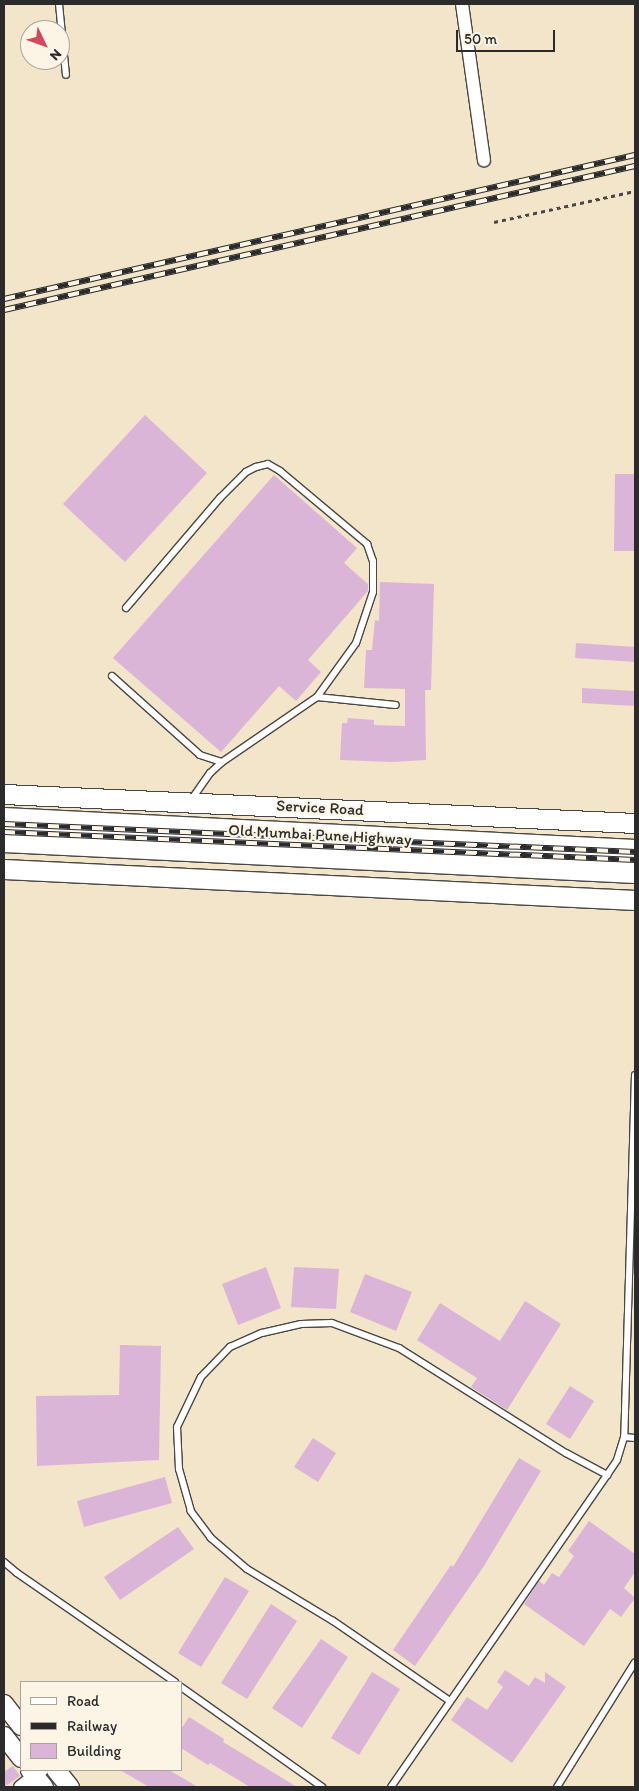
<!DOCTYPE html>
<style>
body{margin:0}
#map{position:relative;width:639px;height:1791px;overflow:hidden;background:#f2e5c9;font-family:Itim,sans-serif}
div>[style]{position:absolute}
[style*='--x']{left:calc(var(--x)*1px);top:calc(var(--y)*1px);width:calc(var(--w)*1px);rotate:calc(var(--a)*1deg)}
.building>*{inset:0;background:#dbb5d7}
.path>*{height:2.5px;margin-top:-1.25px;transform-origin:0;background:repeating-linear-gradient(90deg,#494743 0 4px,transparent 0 8px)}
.roads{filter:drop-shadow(1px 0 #494743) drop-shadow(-1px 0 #494743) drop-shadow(0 1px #494743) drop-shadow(0 -1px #494743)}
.lane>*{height:6px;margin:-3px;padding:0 3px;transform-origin:3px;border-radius:3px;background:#fff}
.street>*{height:12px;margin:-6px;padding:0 6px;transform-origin:6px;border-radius:6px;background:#fff}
.secondary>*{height:18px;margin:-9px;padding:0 9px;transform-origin:9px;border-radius:9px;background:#fff}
.primary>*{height:19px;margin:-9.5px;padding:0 9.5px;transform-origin:9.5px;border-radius:9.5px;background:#fff}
.highway>*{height:22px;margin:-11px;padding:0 11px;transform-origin:11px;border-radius:11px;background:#fff}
.rail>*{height:5.5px;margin-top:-2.75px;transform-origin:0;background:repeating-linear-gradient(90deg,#fcf5e5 0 11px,#2b2b2b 0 22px);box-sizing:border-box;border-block:1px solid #2b2b2b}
span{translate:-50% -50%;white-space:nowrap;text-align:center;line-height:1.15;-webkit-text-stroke:4.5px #fcf5e5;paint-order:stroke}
.street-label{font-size:16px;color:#2b2b2b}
.frame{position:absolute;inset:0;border:5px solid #2b2b2b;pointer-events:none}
.legend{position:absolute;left:20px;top:1681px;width:162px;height:90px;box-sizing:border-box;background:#fcf5e5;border:1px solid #a8a49b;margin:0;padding:6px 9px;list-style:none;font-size:15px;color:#2b2b2b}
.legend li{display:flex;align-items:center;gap:10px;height:25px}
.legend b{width:25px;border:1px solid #a8a49b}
.north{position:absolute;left:20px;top:20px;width:50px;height:50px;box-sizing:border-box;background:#fcf5e5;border:1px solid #a8a49b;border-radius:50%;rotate:132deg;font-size:14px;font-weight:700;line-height:20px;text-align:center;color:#2b2b2b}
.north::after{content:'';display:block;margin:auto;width:18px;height:22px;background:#d1495b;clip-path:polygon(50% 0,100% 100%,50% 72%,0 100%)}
.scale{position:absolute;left:456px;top:30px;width:99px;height:22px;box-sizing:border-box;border:2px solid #2b2b2b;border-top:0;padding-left:6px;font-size:15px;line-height:18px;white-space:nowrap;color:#2b2b2b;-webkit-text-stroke:4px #fcf5e5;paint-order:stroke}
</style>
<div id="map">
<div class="building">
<div style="clip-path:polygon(145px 415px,207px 473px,125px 562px,63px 504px)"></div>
<div style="clip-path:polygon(615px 474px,635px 474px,635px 551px,614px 551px)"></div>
<div style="clip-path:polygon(274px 475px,357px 548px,344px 563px,368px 584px,368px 591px,308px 660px,321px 672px,296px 701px,279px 686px,221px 752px,113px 658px)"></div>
<div style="clip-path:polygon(380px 582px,434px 584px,431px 690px,425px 690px,426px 760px,392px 762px,340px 760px,342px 723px,347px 723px,348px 718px,374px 720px,374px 725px,405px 726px,405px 689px,364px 688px,366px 650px,372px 650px,375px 620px,379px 621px)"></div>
<div style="clip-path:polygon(576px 643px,635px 647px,635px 662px,575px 658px)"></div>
<div style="clip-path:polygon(582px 688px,635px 691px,635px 706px,582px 703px)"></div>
<div style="clip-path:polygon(266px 1267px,281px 1308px,238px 1325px,222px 1284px)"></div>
<div style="clip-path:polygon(294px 1267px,339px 1269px,336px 1309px,291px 1307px)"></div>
<div style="clip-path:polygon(365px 1274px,412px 1292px,396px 1331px,350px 1312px)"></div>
<div style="clip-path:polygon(525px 1301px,561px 1324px,507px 1410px,471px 1387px,477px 1378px,417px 1340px,440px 1303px,500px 1341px)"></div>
<div style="clip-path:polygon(120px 1345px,161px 1346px,159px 1460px,37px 1466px,36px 1396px,119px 1395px)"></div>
<div style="clip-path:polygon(570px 1386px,594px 1401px,570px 1439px,546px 1424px)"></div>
<div style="clip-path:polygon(313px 1438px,336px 1453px,318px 1482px,294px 1467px)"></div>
<div style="clip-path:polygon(519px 1458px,541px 1471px,484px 1566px,415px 1666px,393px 1650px,451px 1565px,453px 1567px)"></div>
<div style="clip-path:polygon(165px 1477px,172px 1503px,84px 1527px,77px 1501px)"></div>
<div style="clip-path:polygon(589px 1521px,635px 1554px,635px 1572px,624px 1588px,635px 1598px,621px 1617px,610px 1609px,584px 1646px,524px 1604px,539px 1581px,544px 1585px,552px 1573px,559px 1577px,574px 1556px,568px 1551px)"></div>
<div style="clip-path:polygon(178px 1527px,194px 1549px,120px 1600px,104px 1577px)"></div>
<div style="clip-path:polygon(225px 1577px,249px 1591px,201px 1667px,178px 1653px)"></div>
<div style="clip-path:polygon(271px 1604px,297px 1621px,247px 1699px,221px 1683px)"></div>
<div style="clip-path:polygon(321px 1639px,348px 1657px,302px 1728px,272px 1708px)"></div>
<div style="clip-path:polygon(505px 1670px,529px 1686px,535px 1677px,545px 1683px,545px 1672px,566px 1687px,512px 1763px,451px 1720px,467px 1697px,487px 1710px,503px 1687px,497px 1682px)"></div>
<div style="clip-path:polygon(372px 1672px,400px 1689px,359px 1755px,331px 1738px)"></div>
<div style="clip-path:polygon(189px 1717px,224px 1739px,223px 1742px,297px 1787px,250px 1787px,210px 1763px,208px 1765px,181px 1748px,181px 1729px)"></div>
<div style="clip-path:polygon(13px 1766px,20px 1776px,4px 1787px,4px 1772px)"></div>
<div style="clip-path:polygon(120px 1770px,169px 1770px,198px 1787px,149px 1787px)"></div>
</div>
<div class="path">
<div style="--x:494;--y:222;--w:144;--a:-12.4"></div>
</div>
<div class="roads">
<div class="lane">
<div style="--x:59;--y:4;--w:71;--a:84.4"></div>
<div style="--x:126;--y:608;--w:145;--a:-49.5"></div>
<div style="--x:220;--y:498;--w:37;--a:-45"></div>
<div style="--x:246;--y:472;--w:11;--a:-27"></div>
<div style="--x:256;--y:467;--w:12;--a:-14"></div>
<div style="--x:268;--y:464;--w:14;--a:30"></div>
<div style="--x:280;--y:471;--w:114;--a:40"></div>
<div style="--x:367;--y:544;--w:18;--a:71"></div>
<div style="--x:373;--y:561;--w:31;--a:90"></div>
<div style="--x:373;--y:592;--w:54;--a:108.4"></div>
<div style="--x:356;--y:643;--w:67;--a:125.8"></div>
<div style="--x:317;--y:697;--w:115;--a:145.6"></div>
<div style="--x:222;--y:762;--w:16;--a:137"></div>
<div style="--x:210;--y:773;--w:32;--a:125"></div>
<div style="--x:112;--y:676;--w:118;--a:41.9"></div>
<div style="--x:200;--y:755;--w:23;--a:18"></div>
<div style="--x:317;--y:697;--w:79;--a:5.8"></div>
<div style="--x:635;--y:1075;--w:362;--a:91.7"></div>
<div style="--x:624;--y:1437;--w:11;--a:5"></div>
<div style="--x:4;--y:1562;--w:17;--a:40"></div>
<div style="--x:17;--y:1573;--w:192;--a:34.6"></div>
<div style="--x:181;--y:1687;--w:173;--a:35.3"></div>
<div style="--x:450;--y:1701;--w:142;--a:-145.6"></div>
<div style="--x:333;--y:1621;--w:100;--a:-148.8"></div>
<div style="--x:247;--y:1569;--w:48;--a:-139.3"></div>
<div style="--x:211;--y:1538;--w:34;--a:-127"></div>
<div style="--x:191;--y:1511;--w:44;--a:-105.9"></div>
<div style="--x:179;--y:1469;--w:42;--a:-92.7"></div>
<div style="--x:177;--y:1427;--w:55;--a:-64.4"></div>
<div style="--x:201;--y:1377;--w:42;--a:-46"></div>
<div style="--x:230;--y:1347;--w:35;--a:-24"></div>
<div style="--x:262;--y:1333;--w:40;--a:-13"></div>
<div style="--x:301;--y:1324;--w:31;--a:-2"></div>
<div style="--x:332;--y:1323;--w:72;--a:20.5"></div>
<div style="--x:399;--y:1348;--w:197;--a:32.2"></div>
<div style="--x:566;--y:1453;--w:47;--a:28.2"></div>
<div style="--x:391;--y:1787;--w:379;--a:-55.3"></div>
<div style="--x:607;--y:1475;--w:18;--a:-56"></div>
<div style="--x:617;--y:1460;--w:24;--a:-73"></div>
<div style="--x:557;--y:1787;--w:147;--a:-58"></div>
</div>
<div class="street">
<div style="--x:462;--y:4;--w:158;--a:82"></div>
<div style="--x:20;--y:1787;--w:28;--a:-38"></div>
</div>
<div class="secondary">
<div style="--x:4;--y:1704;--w:28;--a:52"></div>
<div style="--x:4;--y:1736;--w:28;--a:52"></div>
<div style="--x:30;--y:1770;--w:22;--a:51"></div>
<div style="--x:56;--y:1770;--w:22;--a:51"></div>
</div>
<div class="primary">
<div style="--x:4;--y:794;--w:632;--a:2.63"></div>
<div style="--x:4;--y:869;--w:632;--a:2.81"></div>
</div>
<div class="highway">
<div style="--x:4;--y:819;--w:632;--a:2.9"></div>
<div style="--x:4;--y:841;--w:632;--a:2.81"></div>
</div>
</div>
<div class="rail">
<div style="--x:4;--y:299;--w:647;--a:-12.86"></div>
<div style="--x:4;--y:310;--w:647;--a:-12.86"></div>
<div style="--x:4;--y:824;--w:632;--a:2.54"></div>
<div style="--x:4;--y:832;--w:632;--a:2.54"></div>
</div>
<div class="street-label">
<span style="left:320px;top:808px;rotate:3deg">Service Road</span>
<span style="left:320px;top:835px;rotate:3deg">Old Mumbai Pune Highway</span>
</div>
<div class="frame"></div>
<ul class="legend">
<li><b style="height:6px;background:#fff"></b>Road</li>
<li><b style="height:6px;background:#2b2b2b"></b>Railway</li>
<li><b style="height:14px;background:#dbb5d7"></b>Building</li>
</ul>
<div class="north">N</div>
<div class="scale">50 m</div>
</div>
